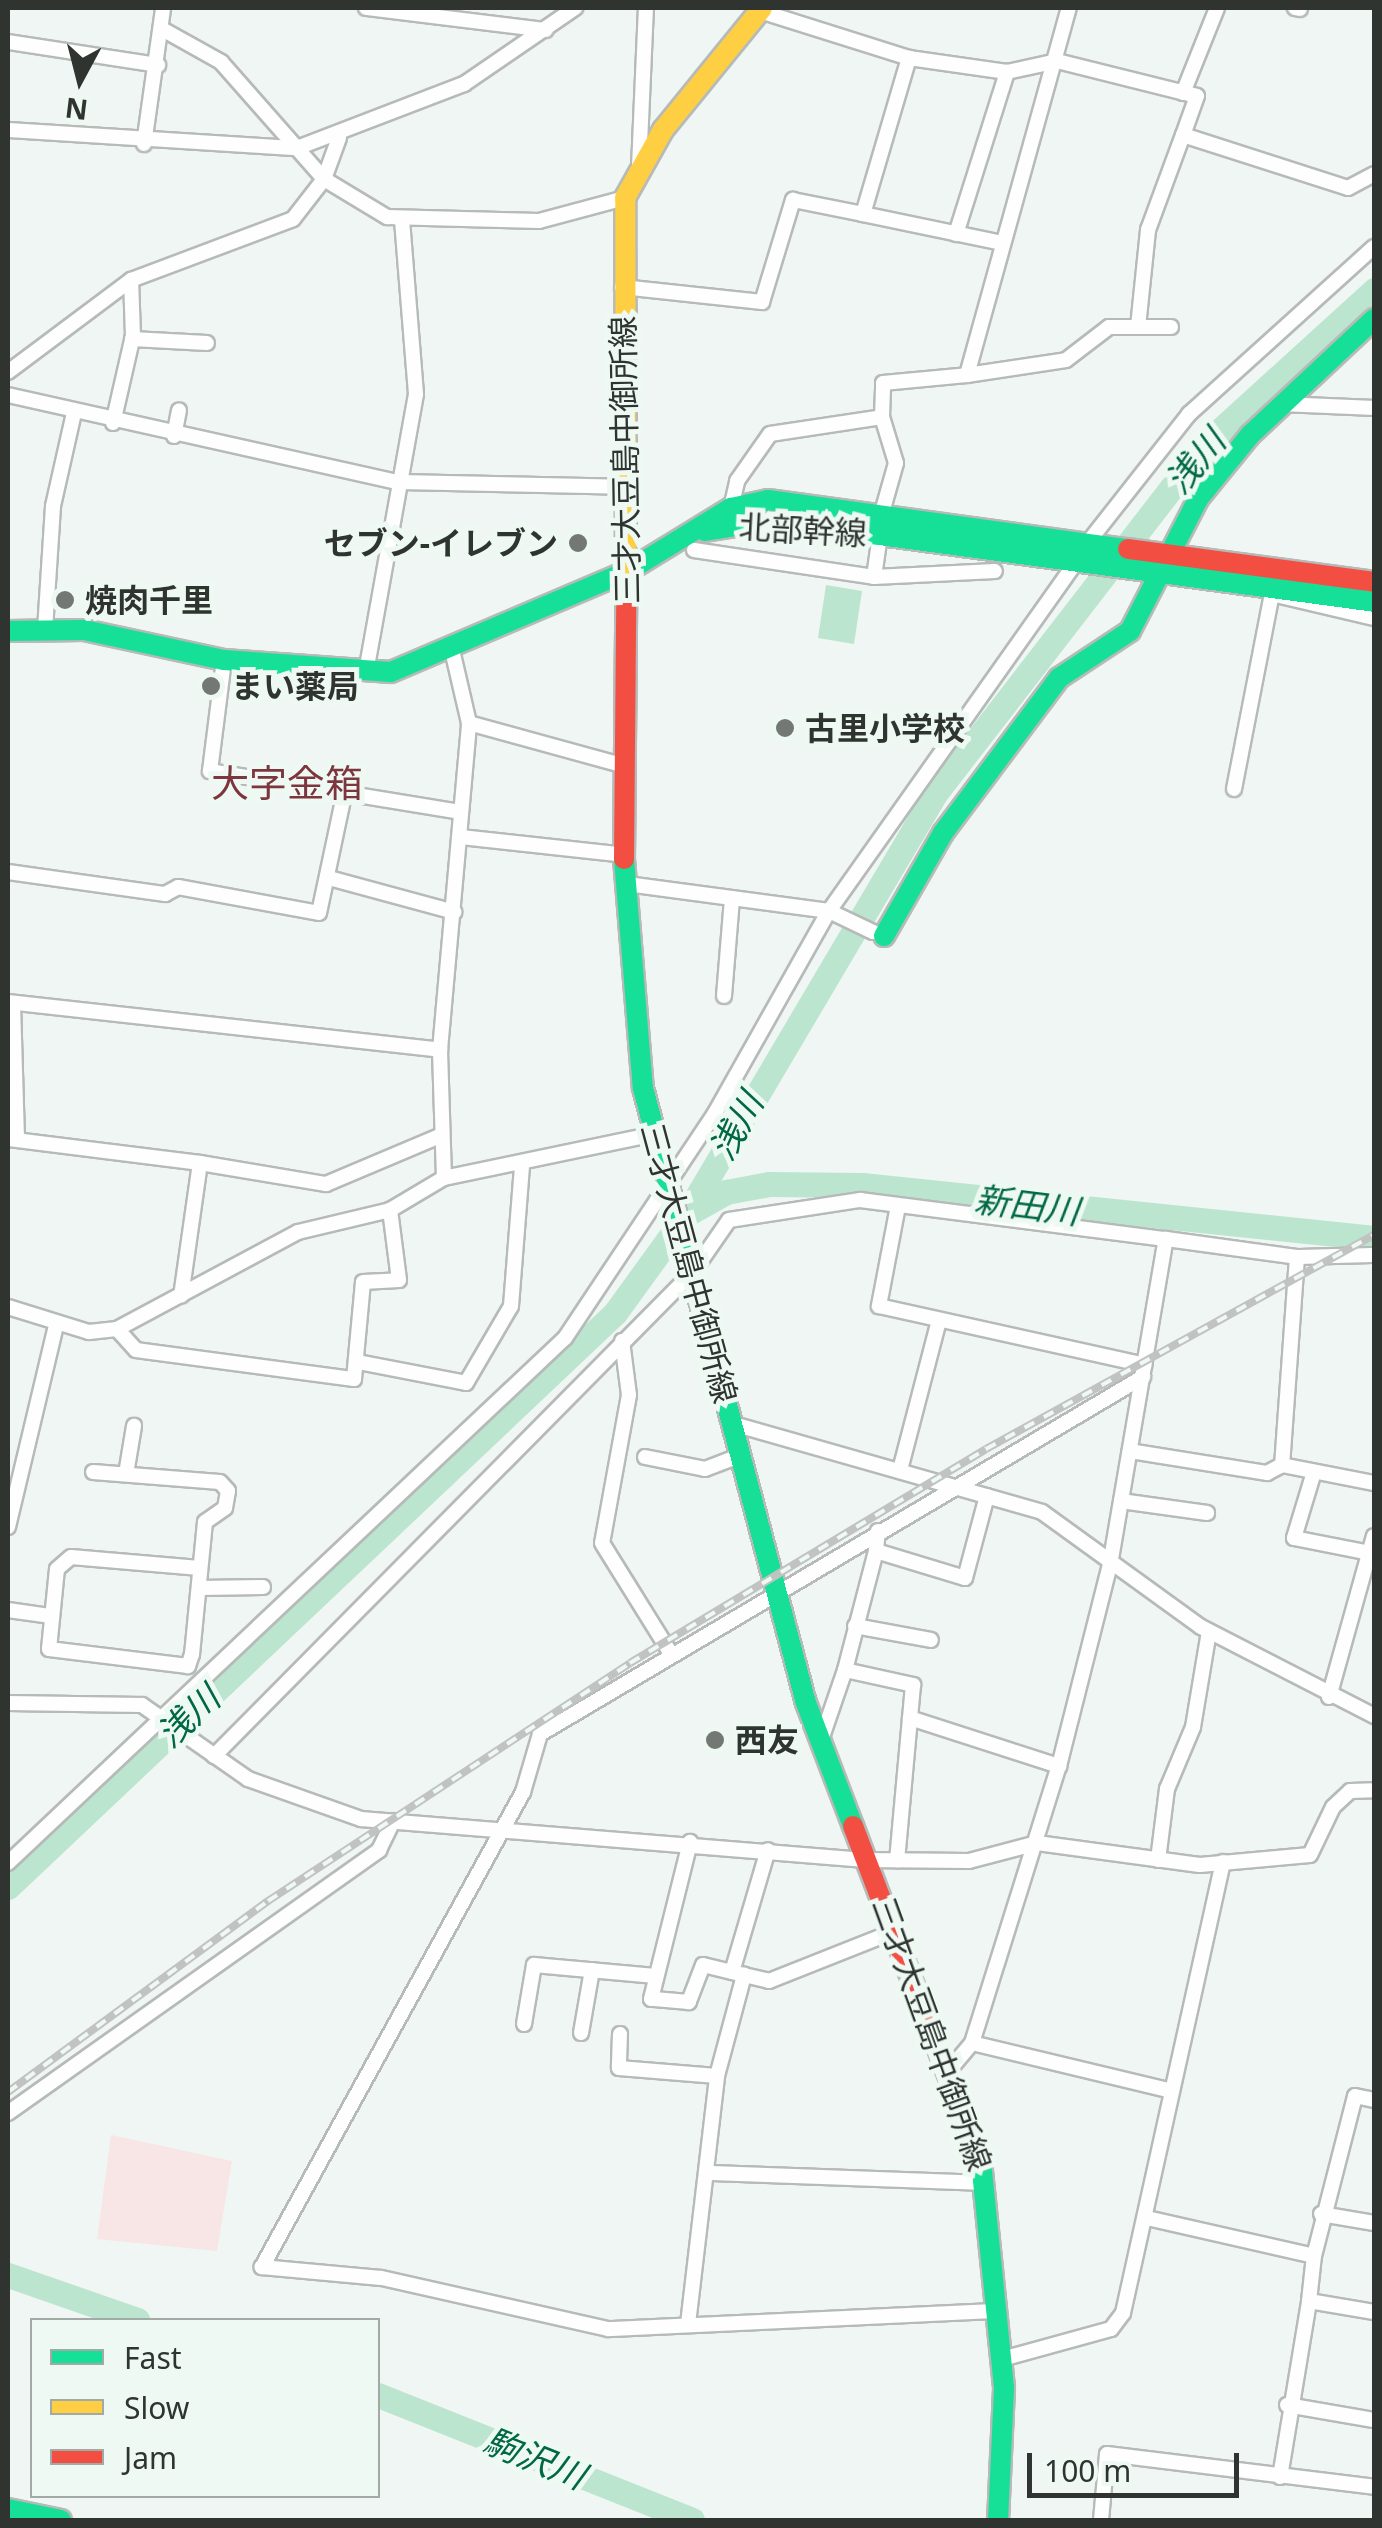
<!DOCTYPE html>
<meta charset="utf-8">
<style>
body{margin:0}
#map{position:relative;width:1382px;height:2528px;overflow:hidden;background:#f0f6f3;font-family:"Noto Sans","Noto Sans JP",sans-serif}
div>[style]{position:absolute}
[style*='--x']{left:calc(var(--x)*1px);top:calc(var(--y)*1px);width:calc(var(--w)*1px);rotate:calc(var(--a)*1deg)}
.green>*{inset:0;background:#f7e6e5}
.water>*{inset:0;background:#bce5cf}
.river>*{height:25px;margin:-12.5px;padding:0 12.5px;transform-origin:12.5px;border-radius:12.5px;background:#bce5cf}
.roads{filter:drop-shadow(2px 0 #b6bab8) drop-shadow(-2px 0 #b6bab8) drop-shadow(0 2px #b6bab8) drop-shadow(0 -2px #b6bab8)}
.street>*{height:14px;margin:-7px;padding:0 7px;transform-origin:7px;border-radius:7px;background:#fdfefd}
.fast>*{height:20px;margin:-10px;padding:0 10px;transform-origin:10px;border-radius:10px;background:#16e098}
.slow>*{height:20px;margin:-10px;padding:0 10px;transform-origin:10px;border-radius:10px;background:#ffcf43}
.jam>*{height:20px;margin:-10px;padding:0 10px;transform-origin:10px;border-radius:10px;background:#f24e42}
.rail>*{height:8px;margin-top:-4px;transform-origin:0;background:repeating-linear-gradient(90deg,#edf9f2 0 11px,#c1c2c2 0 22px);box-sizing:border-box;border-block:2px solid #c1c2c2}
.dots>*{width:28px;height:28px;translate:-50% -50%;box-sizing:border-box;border:5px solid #edf9f2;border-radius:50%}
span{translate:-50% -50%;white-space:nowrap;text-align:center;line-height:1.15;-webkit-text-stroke:10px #edf9f2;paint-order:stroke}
.street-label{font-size:32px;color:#2f3431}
.poi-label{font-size:32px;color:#2f3431;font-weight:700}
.right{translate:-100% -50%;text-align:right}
.left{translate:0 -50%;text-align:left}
.water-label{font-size:35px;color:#006844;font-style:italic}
.quarter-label{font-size:38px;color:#7e363e}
.frame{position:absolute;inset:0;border:10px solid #2f3431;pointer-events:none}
.legend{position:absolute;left:30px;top:2318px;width:350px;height:180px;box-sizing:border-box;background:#edf9f2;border:2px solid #a1aaa5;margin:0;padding:12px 18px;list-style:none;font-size:30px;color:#2f3431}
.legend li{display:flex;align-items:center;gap:20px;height:50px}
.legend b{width:50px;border:2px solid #a1aaa5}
.north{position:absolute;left:30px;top:30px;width:100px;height:100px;-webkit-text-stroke:8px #edf9f2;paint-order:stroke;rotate:187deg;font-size:28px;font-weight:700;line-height:40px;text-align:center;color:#2f3431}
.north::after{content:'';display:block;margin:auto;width:35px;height:45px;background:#2f3431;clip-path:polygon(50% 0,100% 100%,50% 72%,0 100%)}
.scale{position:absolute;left:1027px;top:2453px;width:212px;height:45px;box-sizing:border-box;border:5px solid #2f3431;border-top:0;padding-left:12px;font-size:30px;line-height:35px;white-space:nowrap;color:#2f3431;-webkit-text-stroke:8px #edf9f2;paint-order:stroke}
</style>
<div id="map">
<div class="green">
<div style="clip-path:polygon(111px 2135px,232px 2161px,217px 2251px,97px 2239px)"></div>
</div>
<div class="water">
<div style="clip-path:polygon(826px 585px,862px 591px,854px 644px,818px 638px)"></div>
</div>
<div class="river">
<div style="--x:689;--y:1213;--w:43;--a:-29.6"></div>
<div style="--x:726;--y:1192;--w:44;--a:-10.5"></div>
<div style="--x:769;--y:1184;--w:93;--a:0.6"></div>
<div style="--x:862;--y:1185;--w:515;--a:5.91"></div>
<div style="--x:8;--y:1887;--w:835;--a:-43.4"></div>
<div style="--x:615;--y:1313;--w:121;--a:-54.1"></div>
<div style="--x:686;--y:1215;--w:488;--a:-59.4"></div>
<div style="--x:934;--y:795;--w:443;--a:-52.3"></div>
<div style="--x:1205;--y:444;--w:229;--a:-42.3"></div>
<div style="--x:8;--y:2275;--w:137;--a:19.2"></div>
<div style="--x:378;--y:2395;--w:338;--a:21.7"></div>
</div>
<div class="roads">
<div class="street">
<div style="--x:366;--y:8;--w:181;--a:7"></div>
<div style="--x:1295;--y:8;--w:5;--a:11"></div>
<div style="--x:760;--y:11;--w:156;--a:17.5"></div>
<div style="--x:909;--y:58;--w:99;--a:8.1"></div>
<div style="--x:1007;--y:72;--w:51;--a:-12.4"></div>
<div style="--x:1057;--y:61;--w:144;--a:14"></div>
<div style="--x:1197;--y:96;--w:41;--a:109.7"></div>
<div style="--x:1183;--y:135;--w:173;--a:17.8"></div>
<div style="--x:1348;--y:188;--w:30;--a:-28"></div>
<div style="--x:162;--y:29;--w:68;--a:29.2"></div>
<div style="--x:221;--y:62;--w:156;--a:48.6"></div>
<div style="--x:324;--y:179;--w:74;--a:31.1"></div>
<div style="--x:387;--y:217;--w:152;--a:1.5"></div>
<div style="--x:539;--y:221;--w:89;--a:-15"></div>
<div style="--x:8;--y:42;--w:152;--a:8.7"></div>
<div style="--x:1183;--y:93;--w:92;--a:-68.2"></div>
<div style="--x:8;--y:130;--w:290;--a:3.6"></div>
<div style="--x:297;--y:148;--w:179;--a:-21"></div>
<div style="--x:464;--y:84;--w:135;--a:-34.4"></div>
<div style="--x:144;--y:144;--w:137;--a:-82"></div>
<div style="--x:639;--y:167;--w:159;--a:-87.5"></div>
<div style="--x:863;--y:214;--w:142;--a:11.8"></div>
<div style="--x:956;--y:234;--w:170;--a:-72.5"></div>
<div style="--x:622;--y:287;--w:141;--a:6.1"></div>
<div style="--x:762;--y:302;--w:107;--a:-73.1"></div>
<div style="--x:793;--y:200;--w:71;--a:11.3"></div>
<div style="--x:863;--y:214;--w:163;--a:-73.6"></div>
<div style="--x:1138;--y:327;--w:98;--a:-84.1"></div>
<div style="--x:1148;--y:230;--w:101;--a:-69.8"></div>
<div style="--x:132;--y:339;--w:75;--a:3.1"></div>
<div style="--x:8;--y:372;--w:154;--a:-36.8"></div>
<div style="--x:131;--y:280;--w:173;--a:-20.6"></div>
<div style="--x:293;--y:219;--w:51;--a:-52.2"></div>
<div style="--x:324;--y:179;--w:44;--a:-69.9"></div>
<div style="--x:967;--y:375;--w:100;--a:-8.6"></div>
<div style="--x:1066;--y:360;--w:54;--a:-37.5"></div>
<div style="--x:1109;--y:327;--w:62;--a:0"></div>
<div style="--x:8;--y:395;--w:398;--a:12.6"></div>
<div style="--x:396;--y:482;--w:231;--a:1.2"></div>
<div style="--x:1282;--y:404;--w:92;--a:2.5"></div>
<div style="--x:113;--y:423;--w:89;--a:-77.1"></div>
<div style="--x:133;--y:336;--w:56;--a:-92"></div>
<div style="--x:174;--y:436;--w:26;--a:-79"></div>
<div style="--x:731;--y:508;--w:28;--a:-77"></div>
<div style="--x:737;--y:481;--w:57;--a:-54.9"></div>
<div style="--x:770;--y:434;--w:113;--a:-8.6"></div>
<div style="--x:882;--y:417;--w:34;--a:-88"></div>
<div style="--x:883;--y:383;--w:84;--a:-5.4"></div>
<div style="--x:967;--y:375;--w:381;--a:-74.5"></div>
<div style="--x:881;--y:516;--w:55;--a:-74.2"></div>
<div style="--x:896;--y:463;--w:48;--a:-106.9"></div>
<div style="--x:1086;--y:545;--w:167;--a:-51.8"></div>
<div style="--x:1189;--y:414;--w:249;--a:-42.1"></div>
<div style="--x:694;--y:550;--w:182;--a:8.5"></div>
<div style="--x:874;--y:577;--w:121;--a:-2.8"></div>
<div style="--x:874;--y:577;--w:42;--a:-81.9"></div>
<div style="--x:45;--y:630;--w:124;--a:-86.3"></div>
<div style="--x:53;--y:506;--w:95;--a:-77.3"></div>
<div style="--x:224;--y:660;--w:112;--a:97.2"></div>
<div style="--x:210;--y:771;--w:254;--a:9.3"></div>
<div style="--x:366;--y:672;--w:282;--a:-79.8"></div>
<div style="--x:416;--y:394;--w:176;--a:-94.6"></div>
<div style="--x:469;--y:723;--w:155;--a:15.4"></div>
<div style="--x:1234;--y:789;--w:199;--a:-79"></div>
<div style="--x:1272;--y:594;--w:105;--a:13.2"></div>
<div style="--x:461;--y:837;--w:166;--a:6.2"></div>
<div style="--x:8;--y:872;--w:159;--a:8"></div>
<div style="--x:165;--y:894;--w:15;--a:-28"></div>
<div style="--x:178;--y:887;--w:143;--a:10.4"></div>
<div style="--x:319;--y:913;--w:121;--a:-78"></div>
<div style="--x:329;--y:878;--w:130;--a:15.2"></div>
<div style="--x:627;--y:884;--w:204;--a:7.6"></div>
<div style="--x:829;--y:911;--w:49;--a:25.5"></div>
<div style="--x:724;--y:996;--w:98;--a:-85.3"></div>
<div style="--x:8;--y:1002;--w:435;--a:6.3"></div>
<div style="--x:13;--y:1004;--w:135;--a:88.3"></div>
<div style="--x:8;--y:1139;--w:193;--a:7.1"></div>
<div style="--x:200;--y:1163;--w:134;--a:98.1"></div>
<div style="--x:200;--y:1163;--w:128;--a:9.5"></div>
<div style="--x:326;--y:1184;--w:126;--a:-22.9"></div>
<div style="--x:444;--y:1178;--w:128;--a:-91.8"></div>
<div style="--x:440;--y:1050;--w:328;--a:-84.9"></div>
<div style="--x:469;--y:723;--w:75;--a:-103.1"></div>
<div style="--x:898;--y:1206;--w:102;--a:100.8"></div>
<div style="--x:879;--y:1306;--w:272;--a:12.5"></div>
<div style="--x:1297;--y:1257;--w:77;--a:-1.5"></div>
<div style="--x:8;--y:1307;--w:85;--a:17.2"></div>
<div style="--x:89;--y:1332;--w:28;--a:-6"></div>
<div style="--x:117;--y:1329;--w:205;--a:-28.2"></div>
<div style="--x:298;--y:1232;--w:95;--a:-13.4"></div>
<div style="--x:390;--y:1210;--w:63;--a:-30.7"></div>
<div style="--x:444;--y:1178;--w:216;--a:-11.8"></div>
<div style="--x:117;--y:1329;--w:28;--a:48"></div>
<div style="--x:136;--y:1350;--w:220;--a:7.6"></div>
<div style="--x:354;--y:1379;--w:97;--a:-84.7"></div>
<div style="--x:363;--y:1282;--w:36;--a:-3"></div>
<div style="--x:399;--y:1280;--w:71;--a:-97.3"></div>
<div style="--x:622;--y:1341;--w:54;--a:82.6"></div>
<div style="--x:629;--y:1395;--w:150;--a:100.3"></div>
<div style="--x:602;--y:1543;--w:131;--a:58.1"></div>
<div style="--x:358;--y:1362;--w:110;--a:11"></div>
<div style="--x:466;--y:1383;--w:89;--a:-59.7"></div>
<div style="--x:511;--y:1306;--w:139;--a:-85.5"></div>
<div style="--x:730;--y:1423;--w:324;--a:15.9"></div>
<div style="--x:1042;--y:1512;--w:196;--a:35.9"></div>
<div style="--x:1201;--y:1627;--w:195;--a:27.2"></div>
<div style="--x:645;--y:1457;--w:61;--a:11.3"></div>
<div style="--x:705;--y:1469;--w:36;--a:-21"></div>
<div style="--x:1282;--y:1465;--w:94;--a:11.1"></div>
<div style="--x:900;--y:1470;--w:151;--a:-75.4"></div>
<div style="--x:93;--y:1472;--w:127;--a:4.5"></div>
<div style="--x:220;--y:1482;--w:12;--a:48"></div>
<div style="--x:228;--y:1491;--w:17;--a:100"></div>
<div style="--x:225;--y:1508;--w:24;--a:145"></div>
<div style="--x:205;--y:1522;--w:133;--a:95.6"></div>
<div style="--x:192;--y:1654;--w:13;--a:108"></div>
<div style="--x:188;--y:1666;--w:140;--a:-173"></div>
<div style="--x:49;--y:1649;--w:80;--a:-84.3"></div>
<div style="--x:57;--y:1569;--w:18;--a:-41"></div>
<div style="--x:71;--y:1557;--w:129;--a:4.9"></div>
<div style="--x:1314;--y:1472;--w:69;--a:106.9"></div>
<div style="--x:1294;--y:1538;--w:77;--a:11.2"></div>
<div style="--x:126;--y:1474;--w:49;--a:-80.5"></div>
<div style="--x:1121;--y:1501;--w:87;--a:7.9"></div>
<div style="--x:8;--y:1527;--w:208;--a:-76.6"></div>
<div style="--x:878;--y:1531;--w:20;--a:96"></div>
<div style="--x:876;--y:1551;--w:93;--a:16.9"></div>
<div style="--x:965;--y:1578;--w:85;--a:-75"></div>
<div style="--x:200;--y:1588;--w:63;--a:-0.9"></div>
<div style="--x:8;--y:1610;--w:42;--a:8.1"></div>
<div style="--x:855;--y:1626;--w:77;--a:10.4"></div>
<div style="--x:845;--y:1670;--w:123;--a:-75.4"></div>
<div style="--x:1329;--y:1697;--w:167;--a:-74.4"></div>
<div style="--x:8;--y:1703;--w:134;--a:0.9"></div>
<div style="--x:142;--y:1705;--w:129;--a:34.9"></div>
<div style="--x:248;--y:1779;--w:120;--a:19.5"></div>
<div style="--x:361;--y:1819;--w:506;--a:4.65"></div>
<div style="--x:865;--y:1860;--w:104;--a:0.6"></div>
<div style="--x:969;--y:1861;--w:70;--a:-14.8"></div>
<div style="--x:1037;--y:1843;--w:164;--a:7.7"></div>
<div style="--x:1200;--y:1865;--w:110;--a:-5.2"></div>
<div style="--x:1310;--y:1855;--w:53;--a:-64.4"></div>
<div style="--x:1333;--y:1807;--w:23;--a:-43"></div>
<div style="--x:1350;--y:1791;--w:24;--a:-2"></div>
<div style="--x:910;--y:1718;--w:157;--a:17.9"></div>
<div style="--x:820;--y:1743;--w:77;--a:-71.1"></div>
<div style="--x:845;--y:1670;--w:70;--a:12.4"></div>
<div style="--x:913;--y:1685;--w:176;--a:95.2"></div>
<div style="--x:214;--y:1756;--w:681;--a:-45.3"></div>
<div style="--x:693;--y:1272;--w:63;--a:-55.3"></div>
<div style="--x:729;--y:1220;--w:133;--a:-8.7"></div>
<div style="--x:860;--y:1200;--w:308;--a:7.3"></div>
<div style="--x:1158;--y:1860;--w:72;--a:-82.8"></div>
<div style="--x:1167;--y:1789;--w:67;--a:-67.2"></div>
<div style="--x:1193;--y:1727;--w:97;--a:-80.5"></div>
<div style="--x:8;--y:1863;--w:765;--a:-43.31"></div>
<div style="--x:565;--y:1338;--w:270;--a:-56.3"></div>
<div style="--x:715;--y:1113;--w:232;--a:-60.6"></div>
<div style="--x:829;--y:911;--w:426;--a:-54.7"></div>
<div style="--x:732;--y:1972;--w:127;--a:-73.6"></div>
<div style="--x:744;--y:1975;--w:26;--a:13"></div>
<div style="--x:769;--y:1981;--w:139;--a:-21.6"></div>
<div style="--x:524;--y:2024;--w:60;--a:-80.4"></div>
<div style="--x:534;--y:1965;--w:122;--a:5.2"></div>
<div style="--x:581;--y:2033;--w:64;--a:-80.1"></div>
<div style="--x:620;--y:2034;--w:34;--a:92"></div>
<div style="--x:619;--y:2068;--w:98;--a:4.7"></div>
<div style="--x:972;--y:2043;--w:202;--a:13.5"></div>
<div style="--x:951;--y:2068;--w:33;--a:-50"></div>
<div style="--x:972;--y:2043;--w:290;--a:-72.6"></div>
<div style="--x:1059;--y:1766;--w:207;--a:-75.8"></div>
<div style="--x:1110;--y:1565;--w:331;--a:-80.3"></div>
<div style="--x:1166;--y:1239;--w:132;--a:7.8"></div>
<div style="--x:1297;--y:1257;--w:209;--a:94.1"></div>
<div style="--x:1282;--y:1465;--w:17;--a:152"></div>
<div style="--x:1267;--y:1473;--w:139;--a:-170.9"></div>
<div style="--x:8;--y:2113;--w:455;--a:-35.3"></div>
<div style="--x:379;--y:1850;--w:32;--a:-64"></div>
<div style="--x:712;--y:2173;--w:274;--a:2.1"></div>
<div style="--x:1321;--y:2214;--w:54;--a:9.6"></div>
<div style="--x:1147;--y:2218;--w:171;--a:12.8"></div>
<div style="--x:1314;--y:2256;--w:165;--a:-75.6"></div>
<div style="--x:1355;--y:2096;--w:19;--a:12"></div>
<div style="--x:1309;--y:2301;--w:45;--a:-83.7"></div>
<div style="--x:992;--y:2311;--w:384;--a:177.3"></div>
<div style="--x:608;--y:2329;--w:233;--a:-167.3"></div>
<div style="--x:381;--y:2278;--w:120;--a:-174.7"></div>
<div style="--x:262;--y:2267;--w:542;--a:-61.21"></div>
<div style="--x:523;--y:1792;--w:60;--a:-73.7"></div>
<div style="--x:540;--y:1734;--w:701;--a:-30.63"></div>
<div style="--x:688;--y:2324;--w:250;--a:-83.3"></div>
<div style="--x:717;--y:2076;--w:105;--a:-75"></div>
<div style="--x:744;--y:1975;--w:42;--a:-166.3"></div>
<div style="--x:703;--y:1965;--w:40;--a:111"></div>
<div style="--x:689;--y:2002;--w:38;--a:-175"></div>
<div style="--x:651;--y:1999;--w:162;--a:-76"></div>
<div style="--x:1002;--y:2359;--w:113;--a:-15.4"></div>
<div style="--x:1111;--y:2329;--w:20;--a:-53"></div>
<div style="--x:1123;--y:2313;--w:462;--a:-77.5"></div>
<div style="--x:1287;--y:2405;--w:88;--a:9.8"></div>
<div style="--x:1280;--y:2477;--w:178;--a:-80.6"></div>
<div style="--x:1309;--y:2301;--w:66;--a:9.6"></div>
<div style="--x:1101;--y:2520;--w:66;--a:-84.8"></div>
<div style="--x:1107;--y:2454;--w:269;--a:7"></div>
</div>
<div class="fast">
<div style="--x:705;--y:531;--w:51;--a:-9.1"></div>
<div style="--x:755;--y:523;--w:126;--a:5.5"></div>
<div style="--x:880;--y:535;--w:499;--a:7.7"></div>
<div style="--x:8;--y:631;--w:76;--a:-0.8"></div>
<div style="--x:84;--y:630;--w:143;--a:12.1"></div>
<div style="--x:224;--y:660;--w:167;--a:4.1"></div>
<div style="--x:391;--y:672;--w:258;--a:-23.1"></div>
<div style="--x:628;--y:571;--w:121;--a:-31.5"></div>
<div style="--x:731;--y:508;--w:38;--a:-12"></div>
<div style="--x:768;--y:500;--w:363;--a:7.8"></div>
<div style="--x:624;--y:859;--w:230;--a:85.3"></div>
<div style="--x:643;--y:1088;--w:636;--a:75.16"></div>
<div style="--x:806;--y:1703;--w:132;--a:69.1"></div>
<div style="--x:884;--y:936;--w:119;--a:-60.2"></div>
<div style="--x:943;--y:833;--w:194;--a:-53.2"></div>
<div style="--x:1059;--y:678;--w:85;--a:-33.5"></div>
<div style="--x:1130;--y:631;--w:148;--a:-62.7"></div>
<div style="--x:1198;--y:499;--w:82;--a:-50.9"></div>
<div style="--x:1250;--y:435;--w:170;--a:-43.1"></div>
<div style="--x:981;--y:2161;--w:229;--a:84.2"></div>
<div style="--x:1004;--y:2389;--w:131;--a:92.6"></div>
<div style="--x:8;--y:2509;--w:54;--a:11.7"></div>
</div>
<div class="slow">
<div style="--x:626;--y:606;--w:408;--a:-90.1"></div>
<div style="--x:625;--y:198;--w:78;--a:-60.8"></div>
<div style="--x:663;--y:130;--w:157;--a:-50.9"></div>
</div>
<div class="jam">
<div style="--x:1128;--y:549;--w:248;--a:7.6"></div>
<div style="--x:624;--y:859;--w:253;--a:-89.5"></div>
<div style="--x:853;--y:1826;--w:359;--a:69.1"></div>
</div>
</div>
<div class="rail">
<div style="--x:8;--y:2092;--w:323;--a:-36.3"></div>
<div style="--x:268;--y:1901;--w:433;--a:-33.3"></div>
<div style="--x:630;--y:1663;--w:415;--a:-31"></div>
<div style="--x:986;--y:1449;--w:443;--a:-28.9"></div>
</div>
<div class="dots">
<div style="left:578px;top:543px;background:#737875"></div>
<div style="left:65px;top:600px;background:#737875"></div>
<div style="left:211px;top:686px;background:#737875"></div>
<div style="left:785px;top:728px;background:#737875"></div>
<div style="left:715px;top:1740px;background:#737875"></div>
</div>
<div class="street-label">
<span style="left:625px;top:460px;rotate:-91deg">三才大豆島中御所線</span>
<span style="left:803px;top:530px;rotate:3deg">北部幹線</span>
<span style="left:689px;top:1263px;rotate:75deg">三才大豆島中御所線</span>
<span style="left:932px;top:2034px;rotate:70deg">三才大豆島中御所線</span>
</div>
<div class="poi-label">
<span class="right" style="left:558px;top:543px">セブン-イレブン</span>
<span class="left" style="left:85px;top:600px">焼肉千里</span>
<span class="left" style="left:231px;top:686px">まい薬局</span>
<span class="left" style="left:805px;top:728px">古里小学校</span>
<span class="left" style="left:735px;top:1740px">西友</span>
</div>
<div class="water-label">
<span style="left:1195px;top:461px;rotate:-50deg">浅川</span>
<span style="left:736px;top:1126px;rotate:-61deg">浅川</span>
<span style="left:1027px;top:1205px;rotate:7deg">新田川</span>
<span style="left:188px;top:1716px;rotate:-43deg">浅川</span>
<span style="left:535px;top:2458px;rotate:22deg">駒沢川</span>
</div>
<div class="quarter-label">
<span style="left:287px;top:783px">大字金箱</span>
</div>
<div class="frame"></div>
<ul class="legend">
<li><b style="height:12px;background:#16e098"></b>Fast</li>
<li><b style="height:12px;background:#ffcf43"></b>Slow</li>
<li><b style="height:12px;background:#f24e42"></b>Jam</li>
</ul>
<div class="north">N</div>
<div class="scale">100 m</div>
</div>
